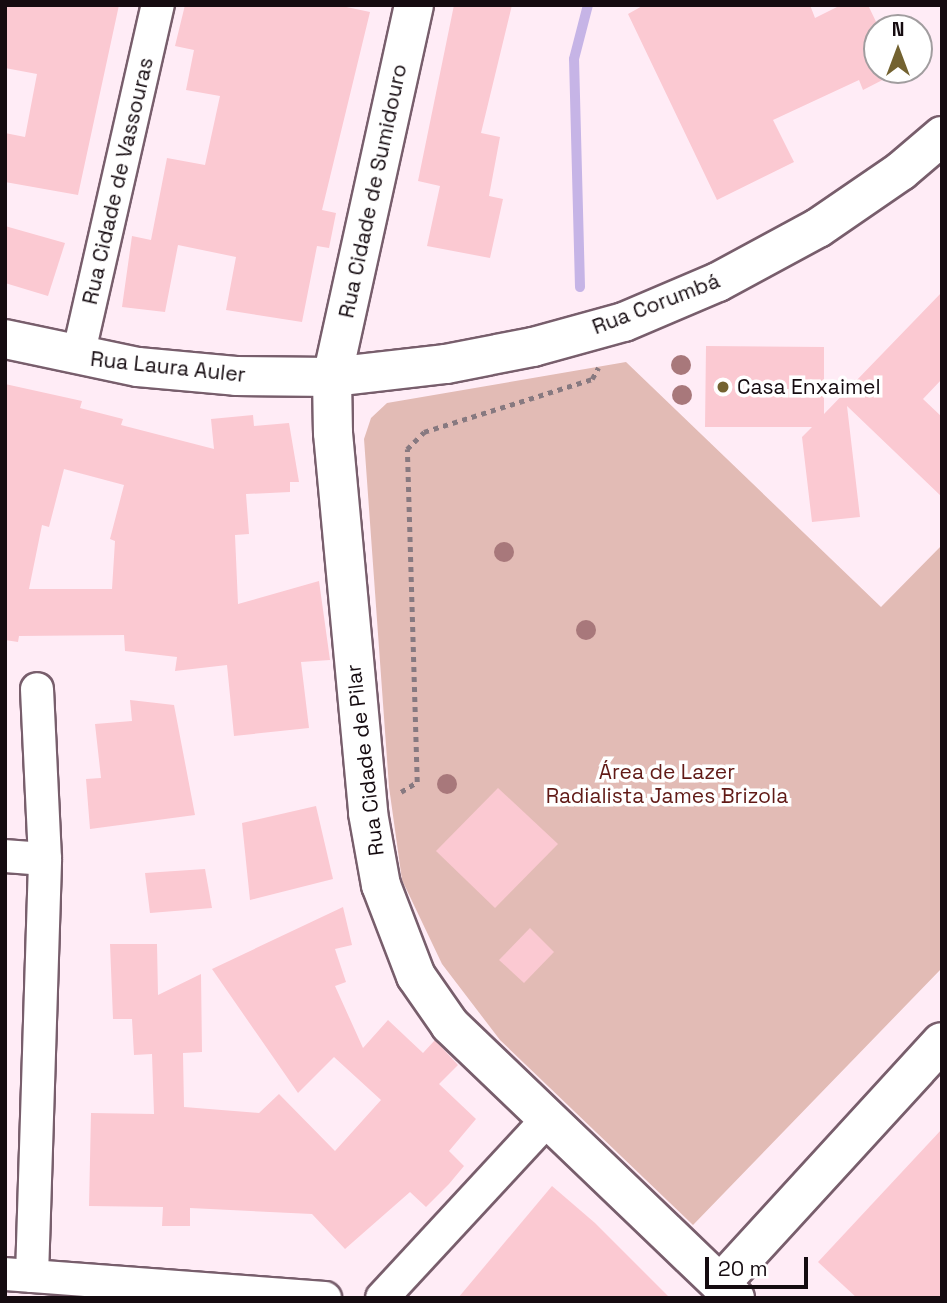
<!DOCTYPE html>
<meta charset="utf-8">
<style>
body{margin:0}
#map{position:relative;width:947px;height:1303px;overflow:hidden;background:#ffecf6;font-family:"Space Grotesk",sans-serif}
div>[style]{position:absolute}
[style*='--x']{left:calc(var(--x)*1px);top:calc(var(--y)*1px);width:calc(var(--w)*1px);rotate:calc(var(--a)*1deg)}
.green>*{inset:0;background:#e2bbb5}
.stream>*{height:10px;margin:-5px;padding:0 5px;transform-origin:5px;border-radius:5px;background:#c6b4e6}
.building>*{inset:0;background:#fbc9d2}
.path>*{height:4.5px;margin-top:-2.25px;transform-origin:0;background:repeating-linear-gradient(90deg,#877980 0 5px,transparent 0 10px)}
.roads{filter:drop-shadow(2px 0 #785e6c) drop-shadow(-2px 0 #785e6c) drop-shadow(0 2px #785e6c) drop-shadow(0 -2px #785e6c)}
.minor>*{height:32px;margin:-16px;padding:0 16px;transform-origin:16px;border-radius:16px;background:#fff}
.tertiary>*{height:38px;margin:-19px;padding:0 19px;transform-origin:19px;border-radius:19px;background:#fff}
.trees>*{width:20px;height:20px;margin:-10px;border-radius:50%;background:#a8787b}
.dots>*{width:19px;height:19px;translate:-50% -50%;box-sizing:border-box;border:4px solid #fff;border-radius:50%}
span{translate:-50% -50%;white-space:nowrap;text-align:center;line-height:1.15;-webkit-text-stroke:7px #fff;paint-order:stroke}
.street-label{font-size:21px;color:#150b10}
.poi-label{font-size:21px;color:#150b10}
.left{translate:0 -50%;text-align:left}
.park-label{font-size:21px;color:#611a16}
.frame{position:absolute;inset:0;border:7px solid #150b10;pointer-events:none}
.north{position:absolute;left:863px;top:14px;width:70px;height:70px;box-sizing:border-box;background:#fff;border:2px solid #a19d9f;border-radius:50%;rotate:0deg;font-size:19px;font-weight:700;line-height:28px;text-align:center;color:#150b10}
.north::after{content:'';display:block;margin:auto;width:24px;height:32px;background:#736230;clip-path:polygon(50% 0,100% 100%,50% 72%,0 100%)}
.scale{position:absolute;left:705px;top:1257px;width:103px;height:32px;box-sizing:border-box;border:4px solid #150b10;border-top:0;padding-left:9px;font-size:21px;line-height:24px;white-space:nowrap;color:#150b10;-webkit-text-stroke:5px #fff;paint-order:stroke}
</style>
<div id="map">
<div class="green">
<div style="clip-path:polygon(626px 362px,881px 607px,942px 545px,942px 968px,693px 1225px,500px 1040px,442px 964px,402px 880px,389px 787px,364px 439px,371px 418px,387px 403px)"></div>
</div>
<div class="stream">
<div style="--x:580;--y:287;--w:228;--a:-91.5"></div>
<div style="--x:574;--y:59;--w:56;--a:-75.5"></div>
</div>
<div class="building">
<div style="clip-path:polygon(5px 5px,119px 5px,78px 195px,5px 182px,5px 133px,25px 137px,37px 74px,5px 68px)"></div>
<div style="clip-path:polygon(185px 5px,337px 5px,370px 12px,322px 210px,336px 213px,329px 248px,317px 246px,302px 322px,226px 310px,236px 257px,178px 245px,165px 312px,122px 307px,132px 236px,151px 240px,167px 158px,205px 165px,220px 96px,186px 90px,194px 50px,175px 46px)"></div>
<div style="clip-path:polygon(454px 5px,512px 5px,481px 133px,500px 137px,489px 196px,503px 199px,490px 258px,427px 246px,440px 186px,418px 181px)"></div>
<div style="clip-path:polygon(644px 5px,810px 5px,815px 18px,841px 5px,868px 5px,879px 28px,877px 70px,900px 71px,863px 90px,859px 80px,773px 120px,794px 162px,717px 200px,628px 14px)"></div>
<div style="clip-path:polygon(5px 226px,65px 243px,48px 296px,5px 283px)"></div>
<div style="clip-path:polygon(942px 292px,942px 379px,923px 399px,942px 417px,942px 497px,847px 406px,860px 517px,812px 522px,802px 437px,812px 427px,705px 427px,706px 346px,824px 347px,824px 414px)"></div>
<div style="clip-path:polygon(evenodd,5px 384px,82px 401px,80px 408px,123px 419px,121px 425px,214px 449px,211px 419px,253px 415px,254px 426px,289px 423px,299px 482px,290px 482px,290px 492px,246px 494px,249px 534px,235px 535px,238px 604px,319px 581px,330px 660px,301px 662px,309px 728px,234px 736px,227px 665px,175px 671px,177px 657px,125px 651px,124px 635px,19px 636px,18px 642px,5px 640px,5px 384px,64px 469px,124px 485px,110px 539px,115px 541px,112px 589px,29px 589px,42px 525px,49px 527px,64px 469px)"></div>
<div style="clip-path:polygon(130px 700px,174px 705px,195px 815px,90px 829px,86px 779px,101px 778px,95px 724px,132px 721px)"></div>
<div style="clip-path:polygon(498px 788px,558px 844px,495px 908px,436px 851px)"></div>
<div style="clip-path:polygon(316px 806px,333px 879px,250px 900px,242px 823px)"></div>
<div style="clip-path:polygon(205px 869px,212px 908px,150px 913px,145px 873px)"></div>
<div style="clip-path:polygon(343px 907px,352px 945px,335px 949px,346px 982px,335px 986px,363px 1048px,388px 1020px,423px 1053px,435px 1040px,458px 1065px,439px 1084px,476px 1119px,449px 1151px,464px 1166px,449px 1184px,426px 1207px,410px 1192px,345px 1249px,312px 1214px,190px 1208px,190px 1226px,162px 1226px,163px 1207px,89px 1206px,91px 1113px,154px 1114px,152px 1054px,134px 1055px,132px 1019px,113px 1019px,110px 944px,157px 944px,158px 995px,201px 974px,202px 1052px,183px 1053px,184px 1107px,259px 1113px,279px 1094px,335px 1151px,381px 1100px,334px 1057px,298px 1093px,212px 969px)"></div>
<div style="clip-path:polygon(530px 928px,554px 952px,524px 983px,499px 960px)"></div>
<div style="clip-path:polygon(942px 1129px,942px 1298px,857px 1298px,818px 1262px)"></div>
<div style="clip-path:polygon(552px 1186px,595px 1223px,670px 1298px,458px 1298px)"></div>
</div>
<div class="path">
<div style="--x:401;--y:792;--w:19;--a:-32"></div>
<div style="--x:417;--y:782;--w:333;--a:-91.7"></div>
<div style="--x:407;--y:449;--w:24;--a:-45"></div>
<div style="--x:424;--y:432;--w:176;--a:-17.5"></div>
<div style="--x:592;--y:379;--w:13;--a:-61"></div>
</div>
<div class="roads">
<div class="minor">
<div style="--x:78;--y:356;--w:360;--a:-77.2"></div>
<div style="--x:5;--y:856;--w:40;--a:4.3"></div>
<div style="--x:5;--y:1274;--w:321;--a:4.3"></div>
<div style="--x:32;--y:1276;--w:417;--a:-88.2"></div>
<div style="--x:45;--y:859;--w:170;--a:-92.7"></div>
<div style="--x:382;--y:1298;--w:241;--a:-47.2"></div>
</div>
<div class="tertiary">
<div style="--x:414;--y:5;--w:381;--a:102.4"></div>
<div style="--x:332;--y:377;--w:56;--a:89"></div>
<div style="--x:333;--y:433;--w:382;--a:84.7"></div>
<div style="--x:368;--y:813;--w:73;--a:79.8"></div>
<div style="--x:381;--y:885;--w:97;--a:69"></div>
<div style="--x:416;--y:976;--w:60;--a:55.2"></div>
<div style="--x:450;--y:1025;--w:395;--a:43.8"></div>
<div style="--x:5;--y:339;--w:136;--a:11.9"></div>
<div style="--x:138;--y:367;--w:98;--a:5.2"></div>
<div style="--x:236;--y:376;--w:96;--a:0.6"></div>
<div style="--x:332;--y:377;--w:115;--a:-6.5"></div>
<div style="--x:446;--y:364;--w:89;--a:-11.1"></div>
<div style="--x:533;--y:347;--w:94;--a:-15.4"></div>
<div style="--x:624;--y:322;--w:102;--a:-23.1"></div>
<div style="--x:718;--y:282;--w:114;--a:-28.4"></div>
<div style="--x:818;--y:228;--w:101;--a:-34.5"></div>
<div style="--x:901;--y:171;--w:54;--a:-40.5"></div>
<div style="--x:720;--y:1284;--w:328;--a:-47.5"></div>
</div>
</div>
<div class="trees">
<div style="left:681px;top:365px"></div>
<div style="left:682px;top:395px"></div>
<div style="left:504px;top:552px"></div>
<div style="left:586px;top:630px"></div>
<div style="left:447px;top:784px"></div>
</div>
<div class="dots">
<div style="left:723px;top:387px;background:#736230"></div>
</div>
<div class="street-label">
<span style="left:118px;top:181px;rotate:-77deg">Rua Cidade de Vassouras</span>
<span style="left:373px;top:191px;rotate:-78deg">Rua Cidade de Sumidouro</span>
<span style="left:656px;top:304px;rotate:-21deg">Rua Corumbá</span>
<span style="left:168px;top:367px;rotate:6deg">Rua Laura Auler</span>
<span style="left:365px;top:760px;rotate:-97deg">Rua Cidade de Pilar</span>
</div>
<div class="poi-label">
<span class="left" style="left:737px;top:387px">Casa Enxaimel</span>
</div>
<div class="park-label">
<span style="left:667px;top:784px">Área de Lazer<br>Radialista James Brizola</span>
</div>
<div class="frame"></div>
<div class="north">N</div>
<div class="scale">20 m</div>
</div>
